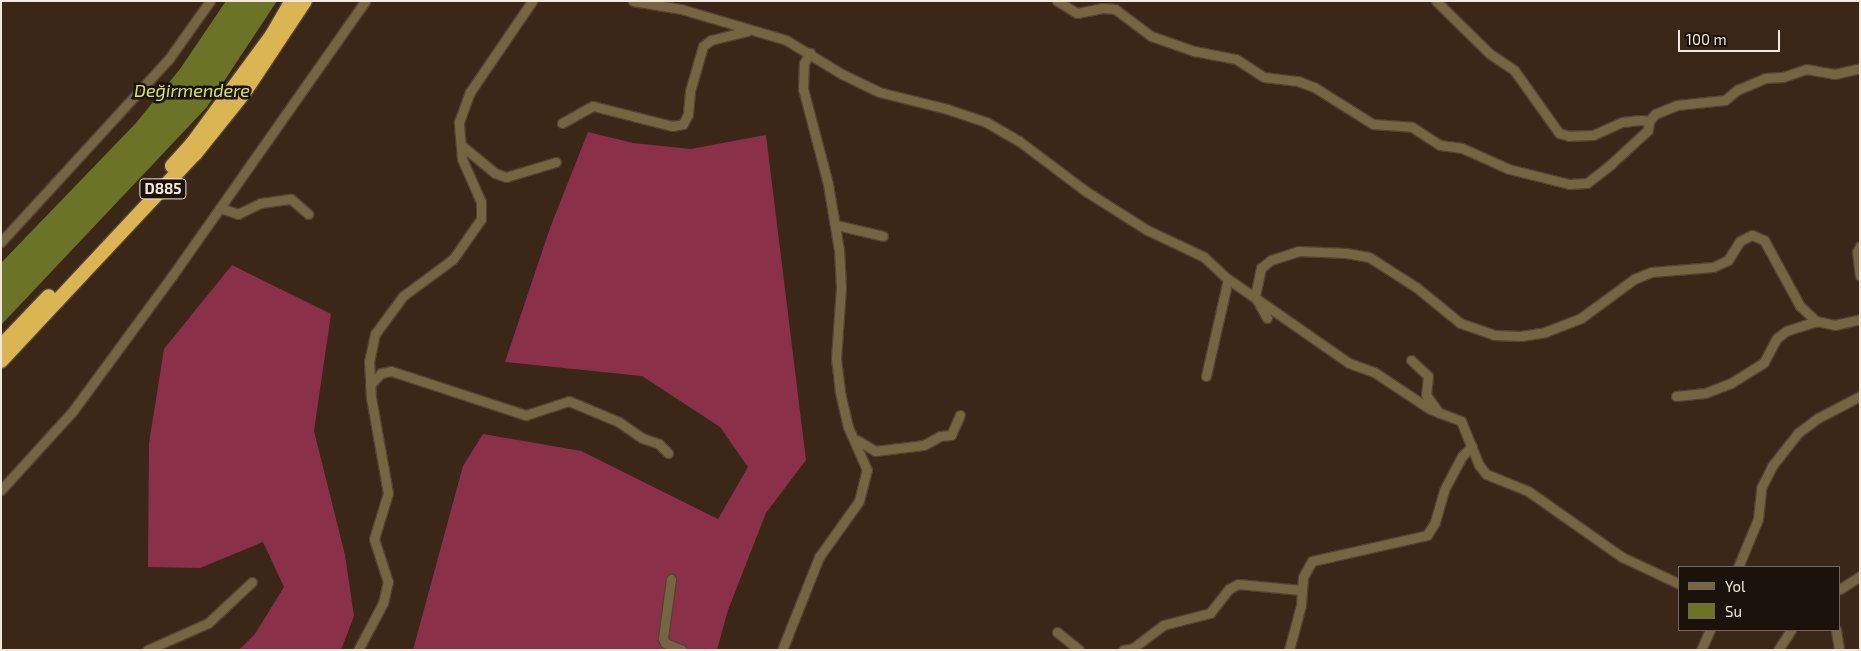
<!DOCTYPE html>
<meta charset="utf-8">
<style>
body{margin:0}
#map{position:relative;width:1861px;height:651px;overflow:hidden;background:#3a2717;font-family:"Exo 2",sans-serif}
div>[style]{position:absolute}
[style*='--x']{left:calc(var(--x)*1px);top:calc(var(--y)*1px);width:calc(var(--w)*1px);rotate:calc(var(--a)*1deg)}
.forest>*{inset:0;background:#8b3049}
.water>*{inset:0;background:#6b7327}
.roads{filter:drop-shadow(1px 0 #544233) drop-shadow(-1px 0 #544233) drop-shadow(0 1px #544233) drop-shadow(0 -1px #544233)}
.minor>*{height:9px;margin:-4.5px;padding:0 4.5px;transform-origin:4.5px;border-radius:4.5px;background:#756641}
.highway>*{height:14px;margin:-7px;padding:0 7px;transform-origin:7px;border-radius:7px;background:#dcb553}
span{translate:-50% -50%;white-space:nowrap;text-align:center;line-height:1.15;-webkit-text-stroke:5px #1a120b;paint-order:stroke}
.shield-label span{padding:1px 4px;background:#1a120b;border:1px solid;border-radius:4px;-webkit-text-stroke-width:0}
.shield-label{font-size:15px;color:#f4e7dd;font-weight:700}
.water-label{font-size:18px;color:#d8e664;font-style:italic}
.frame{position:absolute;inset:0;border:2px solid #f4e7dd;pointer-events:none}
.legend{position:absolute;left:1678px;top:566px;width:162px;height:65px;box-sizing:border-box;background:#1a120b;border:1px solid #71675f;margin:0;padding:6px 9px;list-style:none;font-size:15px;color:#f4e7dd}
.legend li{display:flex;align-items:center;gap:10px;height:25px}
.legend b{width:25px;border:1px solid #71675f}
.scale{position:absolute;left:1678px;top:30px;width:102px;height:22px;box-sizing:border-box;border:2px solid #f4e7dd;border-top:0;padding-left:6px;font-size:15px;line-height:18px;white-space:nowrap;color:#f4e7dd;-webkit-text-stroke:4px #1a120b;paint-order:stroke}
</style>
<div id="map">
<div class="forest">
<div style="clip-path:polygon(588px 132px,633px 143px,691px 149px,766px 135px,806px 460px,766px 513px,728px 610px,717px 650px,413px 650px,463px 466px,483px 434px,581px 451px,718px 519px,748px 467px,720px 427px,642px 376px,505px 362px,550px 228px)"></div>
<div style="clip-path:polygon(232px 265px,331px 314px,314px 431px,345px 555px,354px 616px,341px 650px,239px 650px,255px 634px,284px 587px,263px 542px,200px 568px,148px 567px,149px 443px,164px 349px)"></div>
</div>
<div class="water">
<div style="clip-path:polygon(226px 1px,277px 1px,207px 107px,1px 325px,1px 263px,136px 123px,180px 69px)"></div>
</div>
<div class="roads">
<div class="minor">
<div style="--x:633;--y:1;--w:49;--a:9.5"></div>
<div style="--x:681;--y:9;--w:109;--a:16.4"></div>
<div style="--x:786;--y:40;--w:66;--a:31.3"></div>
<div style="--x:842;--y:74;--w:41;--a:25.9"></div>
<div style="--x:879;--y:92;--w:70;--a:14"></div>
<div style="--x:947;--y:109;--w:41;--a:18.4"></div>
<div style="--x:986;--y:122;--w:38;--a:30"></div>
<div style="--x:1019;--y:141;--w:85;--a:36.9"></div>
<div style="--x:1087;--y:192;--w:71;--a:32.3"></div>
<div style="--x:1147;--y:230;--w:63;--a:25.3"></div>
<div style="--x:1204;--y:257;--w:33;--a:43"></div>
<div style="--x:1228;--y:279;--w:147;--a:34.8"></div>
<div style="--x:1349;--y:363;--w:27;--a:20"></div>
<div style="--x:1374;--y:372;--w:67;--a:33.5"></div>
<div style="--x:1430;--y:409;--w:33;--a:21"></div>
<div style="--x:1461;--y:421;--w:48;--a:67.8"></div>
<div style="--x:1479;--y:465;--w:11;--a:52"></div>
<div style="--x:1486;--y:474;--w:45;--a:22"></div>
<div style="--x:1528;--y:491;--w:115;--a:35.1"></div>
<div style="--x:1622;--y:557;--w:64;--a:25"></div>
<div style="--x:1057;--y:1;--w:23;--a:31"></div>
<div style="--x:1077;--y:13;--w:26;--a:-11"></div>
<div style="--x:1103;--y:8;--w:12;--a:5"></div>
<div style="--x:1115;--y:9;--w:45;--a:36.9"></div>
<div style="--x:1151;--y:36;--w:46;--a:19.2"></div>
<div style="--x:1194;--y:51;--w:43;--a:10.8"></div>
<div style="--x:1236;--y:59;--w:33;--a:33"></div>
<div style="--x:1264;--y:77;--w:34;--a:7"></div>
<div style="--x:1298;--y:81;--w:17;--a:21"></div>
<div style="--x:1314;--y:87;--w:70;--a:32.1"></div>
<div style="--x:1373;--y:124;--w:39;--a:4"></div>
<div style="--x:1412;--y:127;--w:33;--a:33"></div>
<div style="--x:1440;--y:145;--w:22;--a:8"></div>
<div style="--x:1462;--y:148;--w:51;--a:24.1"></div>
<div style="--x:1509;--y:169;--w:62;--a:14"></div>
<div style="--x:1569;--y:184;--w:18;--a:-3"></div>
<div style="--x:1587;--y:183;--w:31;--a:-38"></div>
<div style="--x:1611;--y:164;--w:50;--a:-42.6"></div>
<div style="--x:1648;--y:130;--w:9;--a:-84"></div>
<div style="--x:1649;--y:121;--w:8;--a:-173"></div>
<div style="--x:1641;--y:120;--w:19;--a:174"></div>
<div style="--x:1622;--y:122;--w:32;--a:156"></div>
<div style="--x:1593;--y:135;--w:24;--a:178"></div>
<div style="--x:1569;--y:136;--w:10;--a:-163"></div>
<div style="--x:1559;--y:133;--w:77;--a:-125.5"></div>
<div style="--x:1514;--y:70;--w:30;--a:-146"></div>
<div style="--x:1489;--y:53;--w:74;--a:-135.5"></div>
<div style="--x:1649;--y:121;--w:9;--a:-49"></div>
<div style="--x:1655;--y:114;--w:24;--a:-22"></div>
<div style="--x:1677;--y:105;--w:48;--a:-5.9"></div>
<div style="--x:1725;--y:100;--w:16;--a:-40"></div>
<div style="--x:1737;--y:90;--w:30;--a:-23"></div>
<div style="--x:1765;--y:78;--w:18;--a:-3"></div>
<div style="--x:1783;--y:77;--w:24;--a:-19"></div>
<div style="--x:1806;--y:69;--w:29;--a:10"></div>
<div style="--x:1835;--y:74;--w:26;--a:-13"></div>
<div style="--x:562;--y:123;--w:35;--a:-29"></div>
<div style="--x:593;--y:106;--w:81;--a:14.2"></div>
<div style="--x:672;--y:126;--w:11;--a:-10"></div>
<div style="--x:683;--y:124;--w:11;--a:-63"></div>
<div style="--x:688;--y:114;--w:23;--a:-85"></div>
<div style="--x:690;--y:91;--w:47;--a:-73.9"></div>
<div style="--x:703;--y:46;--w:10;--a:-37"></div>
<div style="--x:711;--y:40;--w:38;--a:-14"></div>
<div style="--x:461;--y:145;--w:44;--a:39.5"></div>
<div style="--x:495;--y:173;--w:12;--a:20"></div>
<div style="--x:506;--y:177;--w:52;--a:-16.7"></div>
<div style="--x:220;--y:208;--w:19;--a:18"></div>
<div style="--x:238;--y:214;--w:25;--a:-26"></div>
<div style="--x:261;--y:203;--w:30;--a:-8"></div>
<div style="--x:291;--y:199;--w:23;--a:41"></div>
<div style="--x:836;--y:225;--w:48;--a:13.2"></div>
<div style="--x:1;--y:242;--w:247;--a:-47.5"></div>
<div style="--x:168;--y:60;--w:72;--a:-54.6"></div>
<div style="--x:1860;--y:246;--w:7;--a:117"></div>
<div style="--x:1857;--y:252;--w:24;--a:83"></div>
<div style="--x:1267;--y:318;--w:25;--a:-119"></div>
<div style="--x:1255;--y:296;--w:29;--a:-78"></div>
<div style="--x:1261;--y:268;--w:13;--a:-39"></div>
<div style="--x:1271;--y:260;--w:28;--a:-18"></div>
<div style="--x:1298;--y:251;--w:48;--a:2.4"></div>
<div style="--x:1346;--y:253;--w:23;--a:10"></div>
<div style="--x:1369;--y:257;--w:56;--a:32.6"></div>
<div style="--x:1416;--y:287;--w:57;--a:39.3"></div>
<div style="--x:1460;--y:323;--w:36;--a:19"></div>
<div style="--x:1494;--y:335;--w:27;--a:2"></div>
<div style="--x:1521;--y:336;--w:24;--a:-9"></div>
<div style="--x:1545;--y:332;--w:39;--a:-21"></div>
<div style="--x:1581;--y:318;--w:66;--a:-36.3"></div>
<div style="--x:1634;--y:279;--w:18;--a:-22"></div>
<div style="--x:1651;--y:272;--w:62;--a:-4.6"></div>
<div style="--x:1713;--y:267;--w:17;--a:-25"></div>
<div style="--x:1728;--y:260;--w:22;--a:-58"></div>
<div style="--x:1740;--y:241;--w:13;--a:-27"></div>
<div style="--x:1752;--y:235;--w:13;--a:23"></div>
<div style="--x:1764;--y:240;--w:75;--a:61.4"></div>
<div style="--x:1800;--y:306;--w:22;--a:43"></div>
<div style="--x:1816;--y:321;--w:19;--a:12"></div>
<div style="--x:1835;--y:325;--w:26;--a:-13"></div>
<div style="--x:1411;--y:360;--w:23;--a:43"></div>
<div style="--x:1428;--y:376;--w:19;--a:96"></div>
<div style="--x:1426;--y:395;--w:22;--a:54"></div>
<div style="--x:1206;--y:376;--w:99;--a:-77.2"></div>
<div style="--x:370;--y:385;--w:16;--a:-47"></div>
<div style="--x:381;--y:373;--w:10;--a:-11"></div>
<div style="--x:391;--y:371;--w:142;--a:18.1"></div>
<div style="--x:526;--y:415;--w:45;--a:-18"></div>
<div style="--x:569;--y:401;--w:54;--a:22.8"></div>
<div style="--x:619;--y:422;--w:28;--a:35"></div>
<div style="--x:642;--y:438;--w:18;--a:19"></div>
<div style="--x:659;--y:444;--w:13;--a:45"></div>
<div style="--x:1676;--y:396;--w:29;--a:-6"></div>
<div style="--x:1705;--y:393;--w:28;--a:-21"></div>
<div style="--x:1731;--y:383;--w:39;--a:-32"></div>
<div style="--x:1764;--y:362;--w:27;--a:-62"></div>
<div style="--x:1777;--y:338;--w:11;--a:-38"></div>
<div style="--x:1786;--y:331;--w:32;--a:-18"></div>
<div style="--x:857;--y:440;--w:21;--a:31"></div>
<div style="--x:875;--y:451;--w:49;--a:-7"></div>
<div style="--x:924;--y:445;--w:18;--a:-29"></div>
<div style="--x:940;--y:436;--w:11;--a:-5"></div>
<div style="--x:951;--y:435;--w:22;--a:-66"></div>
<div style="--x:1;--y:490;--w:105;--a:-47.7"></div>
<div style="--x:72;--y:412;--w:169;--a:-53.7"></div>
<div style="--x:172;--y:276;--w:336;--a:-54.9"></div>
<div style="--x:1738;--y:567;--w:52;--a:-67.4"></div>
<div style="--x:1758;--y:519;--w:31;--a:-84"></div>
<div style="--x:1761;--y:488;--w:25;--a:-63"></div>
<div style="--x:1772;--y:466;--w:42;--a:-51.8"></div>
<div style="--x:1798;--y:433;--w:25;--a:-37"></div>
<div style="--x:1818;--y:418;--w:47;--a:-27.6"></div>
<div style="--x:671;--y:579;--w:60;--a:97.7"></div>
<div style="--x:663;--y:638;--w:5;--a:68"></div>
<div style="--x:665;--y:643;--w:18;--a:22"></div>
<div style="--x:1840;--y:589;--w:24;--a:-33"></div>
<div style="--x:1836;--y:630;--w:20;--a:81"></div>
<div style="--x:1057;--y:632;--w:28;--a:39"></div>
<div style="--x:147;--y:650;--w:67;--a:-23.9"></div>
<div style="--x:208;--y:623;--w:60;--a:-43"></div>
<div style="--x:358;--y:650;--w:53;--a:-62"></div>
<div style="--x:383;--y:603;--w:22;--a:-77"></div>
<div style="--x:388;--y:582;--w:45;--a:-108"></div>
<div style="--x:374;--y:539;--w:48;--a:-73.1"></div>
<div style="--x:388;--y:493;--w:97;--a:-100.1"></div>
<div style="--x:371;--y:398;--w:36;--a:-93"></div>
<div style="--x:369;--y:362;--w:29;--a:-78"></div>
<div style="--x:375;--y:334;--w:47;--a:-53.6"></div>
<div style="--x:403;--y:296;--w:62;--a:-36.5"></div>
<div style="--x:453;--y:259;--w:49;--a:-55"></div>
<div style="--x:481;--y:219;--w:17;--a:-90"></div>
<div style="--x:481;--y:202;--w:47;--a:-113.8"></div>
<div style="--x:462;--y:159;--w:37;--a:-95"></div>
<div style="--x:459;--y:122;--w:32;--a:-70"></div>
<div style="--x:470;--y:92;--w:110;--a:-55.7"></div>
<div style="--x:782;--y:650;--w:100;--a:-68.3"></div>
<div style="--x:819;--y:557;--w:69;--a:-54.5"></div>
<div style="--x:859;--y:501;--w:32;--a:-76"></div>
<div style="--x:867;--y:470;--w:47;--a:-113.8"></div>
<div style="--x:848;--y:427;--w:37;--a:-103"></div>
<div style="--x:840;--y:391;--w:32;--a:-97"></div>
<div style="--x:836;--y:359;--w:72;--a:-86"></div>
<div style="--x:841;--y:287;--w:37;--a:-93"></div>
<div style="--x:839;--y:250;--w:67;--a:-99.5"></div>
<div style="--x:828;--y:184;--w:98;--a:-104.7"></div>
<div style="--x:803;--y:89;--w:26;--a:-88"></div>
<div style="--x:804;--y:63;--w:12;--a:-59"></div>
<div style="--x:1123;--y:650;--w:10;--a:-11"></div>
<div style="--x:1133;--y:648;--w:38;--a:-37"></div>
<div style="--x:1163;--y:625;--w:49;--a:-14.3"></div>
<div style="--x:1210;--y:613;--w:31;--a:-52"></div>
<div style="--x:1229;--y:589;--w:10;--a:-29"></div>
<div style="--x:1238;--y:584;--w:63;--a:5.4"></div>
<div style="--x:1289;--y:650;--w:47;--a:-75.1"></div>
<div style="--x:1301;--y:605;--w:28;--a:-86"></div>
<div style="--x:1303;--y:577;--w:18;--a:-61"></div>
<div style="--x:1312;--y:561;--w:118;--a:-12.7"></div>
<div style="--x:1427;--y:535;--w:15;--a:-58"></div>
<div style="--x:1435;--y:522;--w:33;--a:-74"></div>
<div style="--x:1444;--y:490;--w:38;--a:-62"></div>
<div style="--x:1462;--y:456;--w:14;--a:-45"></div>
<div style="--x:1701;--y:650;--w:22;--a:-66"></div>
<div style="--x:1778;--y:650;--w:24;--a:-57"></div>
</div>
<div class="highway">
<div style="--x:172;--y:166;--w:30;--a:-48"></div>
<div style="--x:192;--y:144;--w:135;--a:-53.7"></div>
<div style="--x:272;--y:35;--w:39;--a:-60"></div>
<div style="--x:1;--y:346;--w:69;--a:-46.2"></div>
<div style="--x:1;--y:361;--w:284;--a:-46.9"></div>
<div style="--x:195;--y:154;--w:78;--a:-51.2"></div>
<div style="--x:244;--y:93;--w:110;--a:-56.5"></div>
</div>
</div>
<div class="shield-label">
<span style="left:163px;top:189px">D885</span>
</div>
<div class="water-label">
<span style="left:192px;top:90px">Değirmendere</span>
</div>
<div class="frame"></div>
<ul class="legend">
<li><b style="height:6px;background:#756641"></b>Yol</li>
<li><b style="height:14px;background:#6b7327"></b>Su</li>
</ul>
<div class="scale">100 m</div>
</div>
